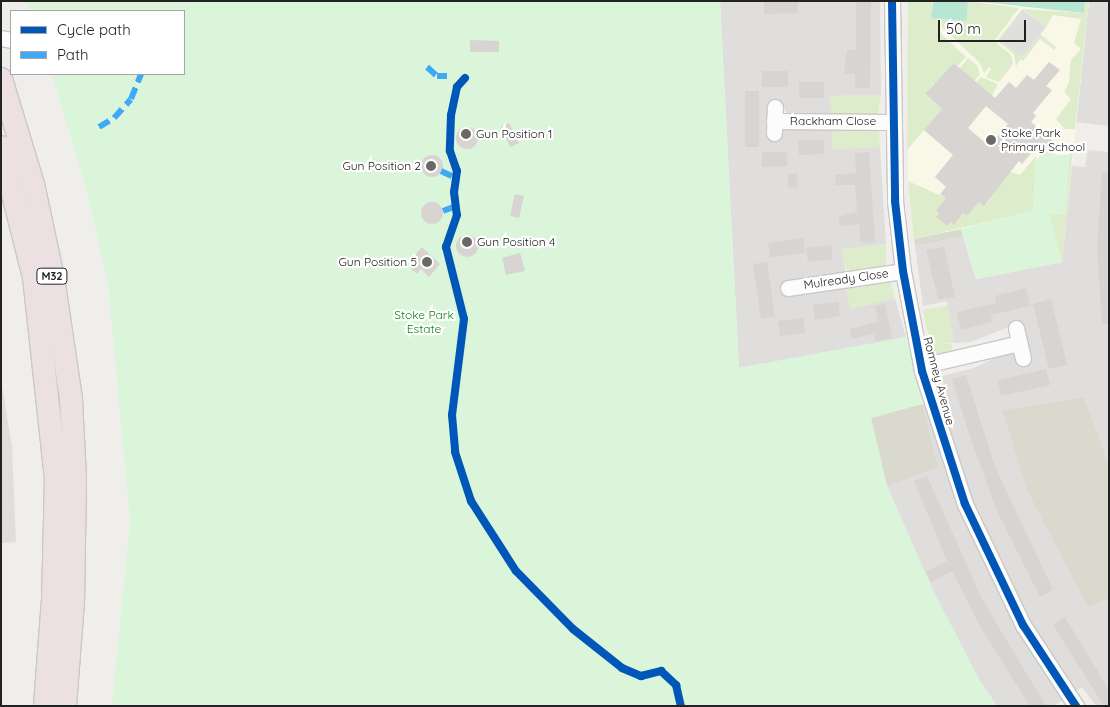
<!DOCTYPE html>
<style>
body{margin:0}
#map{position:relative;width:1110px;height:707px;overflow:hidden;background:#f0eeeb;font-family:Quicksand,sans-serif}
div>[style]{position:absolute}
[style*='--x']{left:calc(var(--x)*1px);top:calc(var(--y)*1px);width:calc(var(--w)*1px);rotate:calc(var(--a)*1deg)}
.residential>*{inset:0;background:#dfdedc}
.education>*{inset:0;background:#f8f7e8}
.construction>*{inset:0;background:#d9d9cd}
.grass>*{inset:0;background:#ddeccb}
.park>*{inset:0;background:#daf5da}
.pitch>*{inset:0;background:#b7e6d2}
.parking>*{inset:0;background:#e0dfde}
.building>*{inset:0;background:#d7d4d2}
.round{border-radius:50%}
.roads{filter:drop-shadow(1px 0 #c9c8c7) drop-shadow(-1px 0 #c9c8c7) drop-shadow(0 1px #c9c8c7) drop-shadow(0 -1px #c9c8c7)}
.minor>*{height:15px;margin:-7.5px;padding:0 7.5px;transform-origin:7.5px;border-radius:7.5px;background:#fdfcfc}
.highway>*{height:22px;margin:-11px;padding:0 11px;transform-origin:11px;border-radius:11px;background:#ece0e2}
.quiet>*{height:6px;margin-top:-3px;transform-origin:0;background:repeating-linear-gradient(90deg,#3fa9f5 0 12px,transparent 0 18px)}
.cycleway>*{height:8px;margin:-4px;padding:0 4px;transform-origin:4px;border-radius:4px;background:#0057b8}
.dots>*{width:14px;height:14px;translate:-50% -50%;box-sizing:border-box;border:2px solid #fff;border-radius:50%}
span{translate:-50% -50%;white-space:nowrap;text-align:center;line-height:1.15;-webkit-text-stroke:4.5px #fff;paint-order:stroke}
.shield-label span{padding:1px 4px;background:#fff;border:1px solid;border-radius:4px;-webkit-text-stroke-width:0}
.shield-label{font-size:11px;color:#222;font-weight:700}
.street-label{font-size:12px;color:#222}
.poi-label{font-size:12px;color:#222}
.left{translate:0 -50%;text-align:left}
.right{translate:-100% -50%;text-align:right}
.park-label{font-size:12px;color:#0c8416}
.frame{position:absolute;inset:0;border:2px solid #222;pointer-events:none}
.legend{position:absolute;left:10px;top:10px;width:175px;height:65px;box-sizing:border-box;background:#fff;border:1px solid #a7a7a7;margin:0;padding:6px 9px;list-style:none;font-size:15px;color:#222}
.legend li{display:flex;align-items:center;gap:10px;height:25px}
.legend b{width:25px;border:1px solid #a7a7a7}
.scale{position:absolute;left:938px;top:20px;width:88px;height:22px;box-sizing:border-box;border:2px solid #222;border-top:0;padding-left:6px;font-size:15px;line-height:18px;white-space:nowrap;color:#222;-webkit-text-stroke:4px #fff;paint-order:stroke}
</style>
<div id="map">
<div class="residential">
<div style="clip-path:polygon(720px 1px,880px 1px,881px 95px,831px 96px,831px 116px,787px 114px,782px 104px,781px 132px,784px 128px,832px 126px,833px 149px,880px 147px,886px 244px,842px 249px,851px 309px,895px 298px,906px 337px,739px 368px)"></div>
<div style="clip-path:polygon(1089px 1px,1109px 1px,1109px 126px,1076px 122px)"></div>
<div style="clip-path:polygon(1088px 150px,1109px 152px,1109px 465px,1084px 397px,1002px 410px,1088px 606px,1109px 598px,1109px 706px,1096px 706px,1082px 687px,1054px 706px,997px 706px,980px 681px,932px 590px,887px 486px,871px 418px,946px 398px,942px 376px,974px 368px,1018px 346px,1014px 325px,971px 342px,954px 343px,947px 301px,923px 306px,915px 246px,963px 236px,976px 279px,1061px 262px,1071px 166px,1085px 167px)"></div>
<div style="clip-path:polygon(1px 379px,12px 447px,16px 542px,1px 543px)"></div>
</div>
<div class="education">
<div style="clip-path:polygon(908px 1px,1089px 1px,1062px 262px,976px 279px,961px 229px,914px 239px,908px 181px)"></div>
</div>
<div class="construction">
<div style="clip-path:polygon(961px 229px,963px 236px,915px 246px,914px 239px)"></div>
<div style="clip-path:polygon(1084px 397px,1109px 465px,1109px 598px,1088px 607px,1028px 492px,1002px 410px)"></div>
<div style="clip-path:polygon(922px 404px,938px 467px,887px 486px,871px 418px)"></div>
</div>
<div class="grass">
<div style="clip-path:polygon(908px 1px,932px 1px,931px 18px,937px 18px,941px 34px,966px 57px,958px 66px,954px 63px,942px 78px,952px 87px,964px 72px,960px 68px,968px 58px,977px 65px,980px 74px,959px 100px,934px 83px,925px 95px,942px 109px,907px 150px)"></div>
<div style="clip-path:polygon(968px 1px,1019px 8px,994px 41px,1011px 55px,1013px 64px,999px 82px,986px 77px,991px 69px,989px 67px,984px 73px,979px 62px,942px 27px,941px 19px,965px 21px)"></div>
<div style="clip-path:polygon(1085px 1px,1089px 1px,1075px 129px,1065px 129px,1056px 119px,1071px 99px,1064px 92px,1069px 82px,1071px 60px,1081px 49px,1074px 43px,1081px 19px,1053px 15px,1046px 27px,1024px 10px,1022px 57px,1040px 34px,1056px 47px,1054px 50px,1040px 39px,1023px 61px,1021px 59px,1016px 66px,1014px 54px,997px 41px,1022px 9px,1084px 13px)"></div>
<div style="clip-path:polygon(981px 77px,998px 84px,992px 96px,976px 82px)"></div>
<div style="clip-path:polygon(881px 95px,878px 114px,831px 116px,830px 96px)"></div>
<div style="clip-path:polygon(832px 126px,879px 129px,880px 147px,833px 149px)"></div>
<div style="clip-path:polygon(1070px 150px,1073px 150px,1062px 262px,1049px 215px,1065px 213px)"></div>
<div style="clip-path:polygon(1036px 156px,1033px 211px,914px 239px,908px 181px,946px 198px,936px 210px,939px 213px,936px 217px,947px 226px,951px 222px,954px 224px,963px 213px,967px 216px,979px 202px,984px 206px,991px 198px,986px 194px,996px 189px,1010px 172px,1020px 175px)"></div>
<div style="clip-path:polygon(886px 244px,886px 267px,847px 273px,842px 249px)"></div>
<div style="clip-path:polygon(890px 280px,895px 298px,850px 309px,846px 286px)"></div>
<div style="clip-path:polygon(948px 305px,954px 343px,930px 343px,923px 310px)"></div>
<div style="clip-path:polygon(940px 343px,953px 344px,950px 356px,932px 356px,930px 345px)"></div>
</div>
<div class="park">
<div style="clip-path:polygon(25px 1px,720px 1px,739px 368px,906px 337px,922px 404px,871px 418px,887px 486px,933px 590px,980px 681px,997px 706px,112px 706px,130px 521px,108px 284px,87px 192px,52px 74px,184px 74px,184px 11px,30px 11px)"></div>
<div style="clip-path:polygon(1046px 149px,1056px 155px,1070px 155px,1065px 214px,1050px 215px,1062px 262px,976px 279px,961px 229px,1033px 210px,1036px 161px)"></div>
</div>
<div class="pitch">
<div style="clip-path:polygon(933px 1px,968px 1px,966px 21px,931px 18px)"></div>
<div style="clip-path:polygon(973px 1px,1085px 1px,1084px 13px)"></div>
</div>
<div class="parking">
<div style="clip-path:polygon(1023px 10px,1046px 27px,1022px 57px,1000px 40px)"></div>
</div>
<div class="building">
<div style="clip-path:polygon(764px 1px,798px 1px,798px 13px,764px 14px)"></div>
<div style="clip-path:polygon(856px 1px,871px 2px,870px 88px,855px 88px,855px 74px,844px 74px,847px 50px,856px 50px)"></div>
<div style="clip-path:polygon(470px 40px,499px 41px,499px 52px,470px 52px)"></div>
<div style="clip-path:polygon(evenodd,1049px 62px,1060px 70px,1046px 86px,1052px 90px,1033px 113px,1036px 116px,1031px 122px,1053px 141px,1045px 150px,1039px 144px,1022px 164px,1019px 161px,984px 206px,979px 202px,967px 216px,963px 213px,954px 225px,951px 222px,947px 226px,936px 217px,939px 213px,936px 210px,946px 198px,940px 194px,946px 187px,935px 177px,953px 155px,924px 130px,942px 109px,925px 94px,954px 63px,995px 98px,1009px 82px,1016px 88px,1027px 75px,1034px 80px,1049px 62px,986px 106px,1008px 124px,989px 146px,968px 128px,986px 106px)"></div>
<div style="clip-path:polygon(762px 71px,788px 71px,788px 87px,762px 87px)"></div>
<div style="clip-path:polygon(799px 82px,824px 82px,824px 98px,799px 98px)"></div>
<div style="clip-path:polygon(745px 91px,759px 91px,759px 147px,745px 147px)"></div>
<div style="clip-path:polygon(509px 123px,519px 143px,510px 147px,501px 127px)"></div>
<div class="round" style="left:456px;top:127px;width:22px;height:22px"></div>
<div style="clip-path:polygon(798px 140px,824px 140px,824px 154px,799px 155px)"></div>
<div style="clip-path:polygon(762px 152px,787px 152px,787px 166px,762px 167px)"></div>
<div style="clip-path:polygon(869px 152px,875px 242px,861px 243px,859px 224px,840px 226px,839px 217px,857px 212px,855px 185px,836px 185px,835px 175px,856px 173px,855px 153px)"></div>
<div class="round" style="left:421px;top:155px;width:22px;height:22px"></div>
<div style="clip-path:polygon(1102px 172px,1109px 173px,1109px 324px,1102px 324px,1097px 248px)"></div>
<div style="clip-path:polygon(797px 173px,797px 187px,788px 188px,788px 174px)"></div>
<div style="clip-path:polygon(515px 194px,524px 196px,519px 218px,510px 216px)"></div>
<div class="round" style="left:421px;top:202px;width:22px;height:22px"></div>
<div class="round" style="left:456px;top:235px;width:22px;height:22px"></div>
<div style="clip-path:polygon(803px 238px,805px 253px,770px 257px,768px 243px)"></div>
<div style="clip-path:polygon(831px 245px,833px 259px,808px 262px,806px 248px)"></div>
<div style="clip-path:polygon(422px 247px,440px 264px,429px 277px,421px 269px,417px 274px,410px 268px,418px 259px,414px 256px)"></div>
<div style="clip-path:polygon(944px 247px,955px 297px,938px 299px,926px 250px)"></div>
<div style="clip-path:polygon(520px 253px,525px 271px,506px 275px,502px 258px)"></div>
<div style="clip-path:polygon(767px 262px,775px 317px,761px 319px,753px 264px)"></div>
<div style="clip-path:polygon(1026px 288px,1030px 306px,991px 315px,992px 322px,961px 330px,957px 312px,996px 303px,995px 296px)"></div>
<div style="clip-path:polygon(1051px 299px,1067px 365px,1049px 369px,1033px 304px)"></div>
<div style="clip-path:polygon(838px 302px,840px 316px,815px 320px,813px 305px)"></div>
<div style="clip-path:polygon(885px 304px,892px 338px,876px 341px,874px 334px,852px 339px,849px 329px,878px 322px,875px 306px)"></div>
<div style="clip-path:polygon(803px 318px,805px 333px,780px 336px,778px 321px)"></div>
<div style="clip-path:polygon(1046px 369px,1050px 385px,1001px 396px,998px 380px)"></div>
<div style="clip-path:polygon(966px 375px,995px 467px,1053px 590px,1040px 597px,997px 511px,969px 434px,952px 379px)"></div>
<div style="clip-path:polygon(927px 476px,982px 599px,1046px 706px,1030px 706px,981px 628px,952px 571px,931px 582px,926px 572px,947px 561px,914px 481px)"></div>
<div style="clip-path:polygon(1065px 617px,1109px 690px,1109px 706px,1104px 706px,1053px 625px)"></div>
</div>
<div class="roads">
<div class="minor">
<div style="--x:892;--y:1;--w:200;--a:89.1"></div>
<div style="--x:895;--y:201;--w:70;--a:83.5"></div>
<div style="--x:903;--y:271;--w:102;--a:79.2"></div>
<div style="--x:922;--y:371;--w:140;--a:72.1"></div>
<div style="--x:965;--y:504;--w:134;--a:64.4"></div>
<div style="--x:1023;--y:625;--w:97;--a:56.8"></div>
<div style="--x:1;--y:38;--w:10;--a:11"></div>
<div style="--x:774;--y:121;--w:118;--a:0.5"></div>
<div style="--x:774;--y:133;--w:26;--a:-88"></div>
<div style="--x:788;--y:288;--w:116;--a:-8.4"></div>
<div style="--x:1016;--y:328;--w:31;--a:77"></div>
<div style="--x:921;--y:366;--w:101;--a:-13.2"></div>
</div>
<div class="highway">
<div style="--x:1;--y:79;--w:110;--a:73.1"></div>
<div style="--x:33;--y:184;--w:95;--a:77.9"></div>
<div style="--x:53;--y:277;--w:123;--a:81.6"></div>
<div style="--x:71;--y:399;--w:80;--a:87.1"></div>
<div style="--x:75;--y:479;--w:123;--a:90.9"></div>
<div style="--x:73;--y:602;--w:104;--a:94.4"></div>
<div style="--x:1;--y:147;--w:134;--a:75.8"></div>
<div style="--x:34;--y:277;--w:202;--a:83.8"></div>
<div style="--x:56;--y:478;--w:121;--a:91.4"></div>
<div style="--x:53;--y:599;--w:107;--a:94.3"></div>
</div>
</div>
<div class="quiet">
<div style="--x:427;--y:67;--w:13;--a:42"></div>
<div style="--x:437;--y:76;--w:10;--a:0"></div>
<div style="--x:99;--y:127;--w:17;--a:-31"></div>
<div style="--x:114;--y:118;--w:25;--a:-48"></div>
<div style="--x:131;--y:99;--w:27;--a:-68"></div>
<div style="--x:441;--y:171;--w:17;--a:25"></div>
<div style="--x:443;--y:211;--w:14;--a:-21"></div>
</div>
<div class="cycleway">
<div style="--x:892;--y:1;--w:200;--a:89.1"></div>
<div style="--x:895;--y:201;--w:70;--a:83.5"></div>
<div style="--x:903;--y:271;--w:102;--a:79.2"></div>
<div style="--x:922;--y:371;--w:140;--a:72.1"></div>
<div style="--x:965;--y:504;--w:134;--a:64.4"></div>
<div style="--x:1023;--y:625;--w:97;--a:56.8"></div>
<div style="--x:465;--y:78;--w:12;--a:132"></div>
<div style="--x:457;--y:87;--w:29;--a:102"></div>
<div style="--x:451;--y:115;--w:36;--a:92"></div>
<div style="--x:450;--y:151;--w:21;--a:71"></div>
<div style="--x:457;--y:171;--w:21;--a:98"></div>
<div style="--x:454;--y:192;--w:23;--a:83"></div>
<div style="--x:457;--y:215;--w:34;--a:109"></div>
<div style="--x:446;--y:247;--w:74;--a:76"></div>
<div style="--x:464;--y:319;--w:97;--a:97.1"></div>
<div style="--x:452;--y:415;--w:37;--a:85"></div>
<div style="--x:455;--y:452;--w:52;--a:71.9"></div>
<div style="--x:471;--y:501;--w:83;--a:57.3"></div>
<div style="--x:516;--y:571;--w:81;--a:45.5"></div>
<div style="--x:573;--y:629;--w:63;--a:38.5"></div>
<div style="--x:622;--y:668;--w:21;--a:23"></div>
<div style="--x:641;--y:676;--w:21;--a:-14"></div>
<div style="--x:661;--y:671;--w:21;--a:43"></div>
<div style="--x:676;--y:685;--w:22;--a:77"></div>
</div>
<div class="dots">
<div style="left:466px;top:134px;background:#6a6968"></div>
<div style="left:991px;top:140px;background:#6a6968"></div>
<div style="left:431px;top:166px;background:#6a6968"></div>
<div style="left:467px;top:242px;background:#6a6968"></div>
<div style="left:427px;top:262px;background:#6a6968"></div>
</div>
<div class="shield-label">
<span style="left:52px;top:276px">M32</span>
</div>
<div class="street-label">
<span style="left:833px;top:121px">Rackham Close</span>
<span style="left:846px;top:279px;rotate:-8deg">Mulready Close</span>
<span style="left:939px;top:381px;rotate:75deg">Romney Avenue</span>
</div>
<div class="poi-label">
<span class="left" style="left:1001px;top:140px">Stoke Park<br>Primary School</span>
<span class="left" style="left:476px;top:134px">Gun Position 1</span>
<span class="right" style="left:421px;top:166px">Gun Position 2</span>
<span class="left" style="left:477px;top:242px">Gun Position 4</span>
<span class="right" style="left:417px;top:262px">Gun Position 5</span>
</div>
<div class="park-label">
<span style="left:424px;top:322px">Stoke Park<br>Estate</span>
</div>
<div class="frame"></div>
<ul class="legend">
<li><b style="height:6px;background:#0057b8"></b>Cycle path</li>
<li><b style="height:6px;background:#3fa9f5"></b>Path</li>
</ul>
<div class="scale">50 m</div>
</div>
